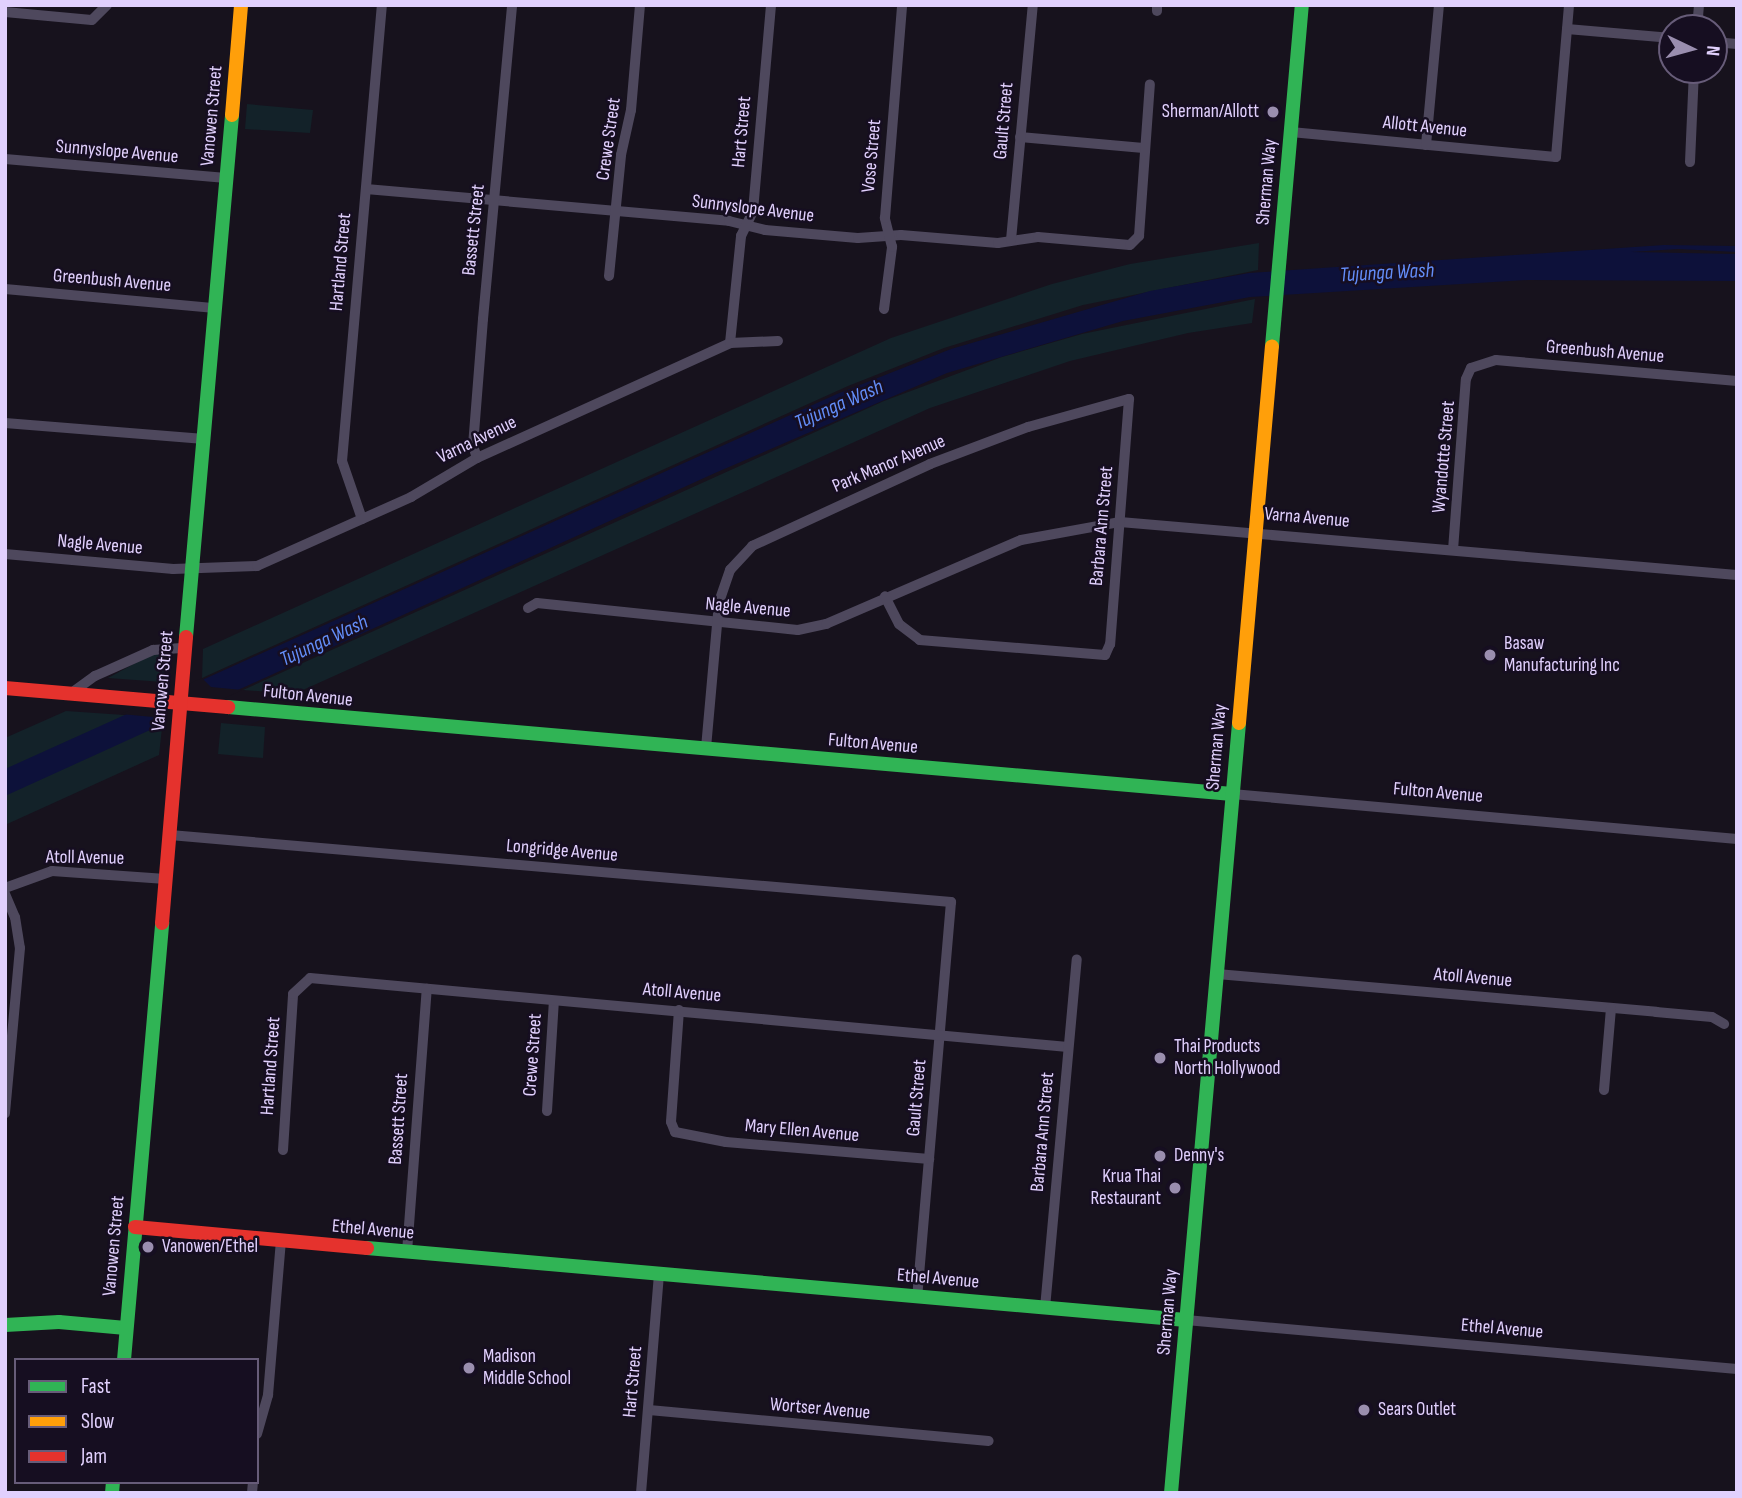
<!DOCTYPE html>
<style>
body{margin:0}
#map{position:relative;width:1742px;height:1498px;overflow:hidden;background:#17121d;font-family:"Sofia Sans Condensed",sans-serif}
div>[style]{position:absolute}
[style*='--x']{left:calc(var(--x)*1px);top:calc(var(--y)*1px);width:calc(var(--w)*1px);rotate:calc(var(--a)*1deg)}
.green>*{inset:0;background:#132229}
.water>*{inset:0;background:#0d113a}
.pier>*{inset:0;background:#17121d}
.street>*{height:10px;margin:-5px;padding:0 5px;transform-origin:5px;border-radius:5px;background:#4e485d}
.fast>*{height:14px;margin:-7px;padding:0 7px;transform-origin:7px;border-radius:7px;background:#30b455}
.slow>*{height:14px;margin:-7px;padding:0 7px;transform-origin:7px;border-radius:7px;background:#ff9f0a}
.jam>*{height:14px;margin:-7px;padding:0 7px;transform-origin:7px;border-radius:7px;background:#e5322d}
.dots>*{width:19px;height:19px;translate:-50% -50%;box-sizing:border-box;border:4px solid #160e21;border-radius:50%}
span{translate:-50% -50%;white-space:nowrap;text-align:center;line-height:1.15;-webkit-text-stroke:5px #160e21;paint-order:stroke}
.poi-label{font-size:19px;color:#e1d0fd}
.right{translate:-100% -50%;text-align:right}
.left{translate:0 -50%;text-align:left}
.street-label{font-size:19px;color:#e1d0fd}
.water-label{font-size:21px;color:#638df8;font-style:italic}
.frame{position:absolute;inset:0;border:7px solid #e1d0fd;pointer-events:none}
.legend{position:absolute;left:14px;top:1358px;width:245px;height:126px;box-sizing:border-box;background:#160e21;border:2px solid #675c79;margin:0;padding:9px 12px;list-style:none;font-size:21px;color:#e1d0fd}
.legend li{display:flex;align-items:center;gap:14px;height:35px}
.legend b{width:35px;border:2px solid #675c79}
.north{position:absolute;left:1658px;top:14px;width:70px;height:70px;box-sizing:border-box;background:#160e21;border:2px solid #675c79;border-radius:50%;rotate:95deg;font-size:19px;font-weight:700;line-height:28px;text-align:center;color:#e1d0fd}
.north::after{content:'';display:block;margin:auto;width:24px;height:32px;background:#9a8eaf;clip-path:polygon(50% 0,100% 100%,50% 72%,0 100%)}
</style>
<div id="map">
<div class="green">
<div style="clip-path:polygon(247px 104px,313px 110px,310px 133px,245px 129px)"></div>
<div style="clip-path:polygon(1259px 243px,1258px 270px,1083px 305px,944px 348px,848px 386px,202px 678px,203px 649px,891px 338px,1052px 284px,1130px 264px)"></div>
<div style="clip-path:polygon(1255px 299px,1252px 323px,1188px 333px,1070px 361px,930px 408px,294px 694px,243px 690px,884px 401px,1002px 357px,1082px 334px)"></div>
<div style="clip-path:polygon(168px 652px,163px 682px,108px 678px,152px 654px)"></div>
<div style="clip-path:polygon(66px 711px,153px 717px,162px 728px,159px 755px,5px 825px,5px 738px)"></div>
<div style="clip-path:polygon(221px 723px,265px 727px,263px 758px,218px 754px)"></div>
</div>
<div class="water">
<div style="clip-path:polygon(1664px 245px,1737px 246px,1737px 252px,1678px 249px,1631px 252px,1737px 254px,1737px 281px,1528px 280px,1250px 297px,1123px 321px,947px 373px,715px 473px,5px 796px,5px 769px,837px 394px,951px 349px,1150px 291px,1249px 273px)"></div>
</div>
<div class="pier">
<div style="clip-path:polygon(202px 678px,211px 687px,242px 690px,162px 728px,153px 717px,121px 714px)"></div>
</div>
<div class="street">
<div style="--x:1157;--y:5;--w:6;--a:90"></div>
<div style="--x:5;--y:12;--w:87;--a:5.3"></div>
<div style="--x:92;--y:20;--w:21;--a:-45"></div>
<div style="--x:1697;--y:28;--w:23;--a:-85"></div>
<div style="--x:1567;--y:29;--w:105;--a:4.9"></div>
<div style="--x:1714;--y:42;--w:23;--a:5"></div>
<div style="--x:1291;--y:132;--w:266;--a:5.4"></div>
<div style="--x:1556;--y:157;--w:153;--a:-85.1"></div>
<div style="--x:1020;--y:137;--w:124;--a:5.1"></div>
<div style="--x:1426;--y:145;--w:141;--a:-84.7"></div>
<div style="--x:5;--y:159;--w:222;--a:4.9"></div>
<div style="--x:1690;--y:162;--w:92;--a:-87.5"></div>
<div style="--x:366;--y:189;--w:364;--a:5"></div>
<div style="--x:729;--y:221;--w:37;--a:14"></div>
<div style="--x:765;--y:230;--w:93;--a:4.9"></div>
<div style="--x:858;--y:238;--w:43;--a:-4"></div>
<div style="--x:901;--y:235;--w:97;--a:4.7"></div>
<div style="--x:998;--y:243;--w:40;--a:-8.5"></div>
<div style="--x:1038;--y:237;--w:92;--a:5"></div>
<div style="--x:1130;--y:245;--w:13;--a:-45"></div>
<div style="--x:1139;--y:236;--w:152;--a:-85.9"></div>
<div style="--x:1011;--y:240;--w:236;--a:-84.7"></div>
<div style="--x:609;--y:276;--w:122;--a:-84.3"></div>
<div style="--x:621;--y:155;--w:46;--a:-77.5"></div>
<div style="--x:631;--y:110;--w:105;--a:-85.1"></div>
<div style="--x:5;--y:289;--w:211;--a:5.2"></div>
<div style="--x:884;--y:309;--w:63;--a:-82.6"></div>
<div style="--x:892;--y:247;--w:30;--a:-104"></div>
<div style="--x:885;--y:218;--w:214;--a:-85.4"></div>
<div style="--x:730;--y:343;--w:108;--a:-84.1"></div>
<div style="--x:741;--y:236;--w:28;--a:-64"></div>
<div style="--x:753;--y:211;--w:207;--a:-85"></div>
<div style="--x:5;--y:423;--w:200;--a:4.6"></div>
<div style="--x:477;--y:458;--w:13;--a:-108"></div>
<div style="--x:473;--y:446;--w:127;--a:-85.5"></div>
<div style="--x:483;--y:319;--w:315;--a:-84.7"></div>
<div style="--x:362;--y:519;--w:61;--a:-109"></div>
<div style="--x:342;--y:461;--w:458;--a:-85"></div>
<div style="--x:1453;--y:550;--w:171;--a:-85.7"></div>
<div style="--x:1466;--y:379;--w:12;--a:-66"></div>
<div style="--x:1471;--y:368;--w:26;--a:-18"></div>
<div style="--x:1496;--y:360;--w:242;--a:5"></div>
<div style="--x:5;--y:554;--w:169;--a:5.1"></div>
<div style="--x:173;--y:569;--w:84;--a:-2"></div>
<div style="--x:257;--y:566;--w:169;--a:-24.1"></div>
<div style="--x:411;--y:497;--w:77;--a:-30.6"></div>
<div style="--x:477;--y:458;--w:278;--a:-24.4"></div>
<div style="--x:730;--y:343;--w:48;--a:-2.4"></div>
<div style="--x:528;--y:608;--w:10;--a:-29"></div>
<div style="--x:537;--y:603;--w:262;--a:5.9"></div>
<div style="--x:798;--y:630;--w:29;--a:-12"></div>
<div style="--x:826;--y:624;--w:212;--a:-23.3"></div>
<div style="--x:1021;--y:540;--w:101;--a:-10.3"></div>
<div style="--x:1120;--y:522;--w:619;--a:4.91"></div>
<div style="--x:70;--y:694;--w:31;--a:-36"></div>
<div style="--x:95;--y:676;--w:64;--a:-24.1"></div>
<div style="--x:153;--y:650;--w:32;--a:-4"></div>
<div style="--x:706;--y:748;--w:147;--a:-84.9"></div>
<div style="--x:719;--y:602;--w:34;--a:-71"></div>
<div style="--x:730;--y:570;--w:33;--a:-47"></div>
<div style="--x:752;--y:546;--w:196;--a:-24.7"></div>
<div style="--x:930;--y:464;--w:105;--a:-20.7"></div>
<div style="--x:1028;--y:427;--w:105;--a:-15.5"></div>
<div style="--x:1129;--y:399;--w:246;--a:94.4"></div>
<div style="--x:1110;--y:644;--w:12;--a:114"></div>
<div style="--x:1105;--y:655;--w:186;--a:-175.4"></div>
<div style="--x:920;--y:640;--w:26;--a:-143"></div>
<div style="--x:899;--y:624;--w:31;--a:-117"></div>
<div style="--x:1232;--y:794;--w:507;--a:5.09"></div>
<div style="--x:170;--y:835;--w:784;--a:4.9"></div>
<div style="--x:951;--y:902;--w:396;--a:94.9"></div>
<div style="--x:5;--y:888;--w:50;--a:-19.9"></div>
<div style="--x:52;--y:871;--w:114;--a:4"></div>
<div style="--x:5;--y:894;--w:25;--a:67"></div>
<div style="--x:15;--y:917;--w:31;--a:81"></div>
<div style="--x:20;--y:948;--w:166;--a:95.2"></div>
<div style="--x:1217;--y:974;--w:441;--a:4.9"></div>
<div style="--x:1656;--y:1012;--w:56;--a:5.1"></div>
<div style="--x:1712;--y:1017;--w:14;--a:30"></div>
<div style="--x:679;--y:1010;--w:112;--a:94.1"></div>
<div style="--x:671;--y:1122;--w:11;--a:68"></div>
<div style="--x:675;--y:1132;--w:52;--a:11.1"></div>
<div style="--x:726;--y:1142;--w:204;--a:4.8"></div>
<div style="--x:1604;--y:1090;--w:82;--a:-85.1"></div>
<div style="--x:547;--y:1111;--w:110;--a:-86.4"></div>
<div style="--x:283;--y:1150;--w:156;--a:-86.3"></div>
<div style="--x:293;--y:994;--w:23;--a:-43"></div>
<div style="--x:310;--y:978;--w:761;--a:5.2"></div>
<div style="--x:407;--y:1252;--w:264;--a:-85.7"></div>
<div style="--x:1045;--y:1308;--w:350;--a:-84.8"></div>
<div style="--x:1186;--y:1320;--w:553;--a:5.08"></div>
<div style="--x:649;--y:1410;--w:341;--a:5.2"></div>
<div style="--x:257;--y:1434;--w:41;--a:-74.2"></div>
<div style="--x:268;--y:1395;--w:155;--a:-85.2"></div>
<div style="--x:252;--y:1493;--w:11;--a:-85"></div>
<div style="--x:641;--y:1493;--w:219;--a:-85.3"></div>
</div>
<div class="fast">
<div style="--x:1272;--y:346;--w:342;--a:-85"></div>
<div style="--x:186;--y:637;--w:524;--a:-84.96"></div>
<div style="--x:228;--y:707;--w:1008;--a:4.95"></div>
<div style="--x:367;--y:1248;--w:822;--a:5.02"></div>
<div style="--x:5;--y:1325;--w:54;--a:-3.2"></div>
<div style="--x:59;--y:1322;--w:67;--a:5.1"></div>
<div style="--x:124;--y:1360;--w:439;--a:-85"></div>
<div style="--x:112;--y:1493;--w:11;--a:-85"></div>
<div style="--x:1171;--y:1493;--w:773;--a:-84.95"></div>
</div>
<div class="slow">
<div style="--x:232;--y:115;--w:110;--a:-85.3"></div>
<div style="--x:1239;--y:723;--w:378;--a:-85"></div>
</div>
<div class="jam">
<div style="--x:5;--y:688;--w:224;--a:4.9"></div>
<div style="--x:162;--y:923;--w:287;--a:-85.2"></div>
<div style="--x:135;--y:1227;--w:233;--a:5.2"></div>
</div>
<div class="dots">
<div style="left:1273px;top:112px;background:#9a8eaf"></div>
<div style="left:1490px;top:655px;background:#9a8eaf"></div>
<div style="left:1160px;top:1058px;background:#9a8eaf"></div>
<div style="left:1160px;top:1156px;background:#9a8eaf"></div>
<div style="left:1175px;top:1188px;background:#9a8eaf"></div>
<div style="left:148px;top:1247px;background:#9a8eaf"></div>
<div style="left:469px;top:1368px;background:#9a8eaf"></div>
<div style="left:1364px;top:1410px;background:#9a8eaf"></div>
</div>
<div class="poi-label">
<span class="right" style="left:1259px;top:112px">Sherman/Allott</span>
<span class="left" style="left:1504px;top:655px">Basaw<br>Manufacturing Inc</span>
<span class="left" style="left:1174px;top:1058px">Thai Products<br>North Hollywood</span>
<span class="left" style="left:1174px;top:1156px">Denny's</span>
<span class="right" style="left:1161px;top:1188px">Krua Thai<br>Restaurant</span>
<span class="left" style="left:162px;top:1247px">Vanowen/Ethel</span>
<span class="left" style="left:483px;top:1368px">Madison<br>Middle School</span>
<span class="left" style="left:1378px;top:1410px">Sears Outlet</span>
</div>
<div class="street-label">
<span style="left:212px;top:116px;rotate:-85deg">Vanowen Street</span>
<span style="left:1004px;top:121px;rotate:-85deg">Gault Street</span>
<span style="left:1425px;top:127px;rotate:6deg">Allott Avenue</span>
<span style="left:742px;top:132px;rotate:-85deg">Hart Street</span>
<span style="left:609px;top:139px;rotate:-82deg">Crewe Street</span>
<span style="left:117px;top:152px;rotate:5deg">Sunnyslope Avenue</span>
<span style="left:872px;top:156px;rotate:-85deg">Vose Street</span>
<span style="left:1267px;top:182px;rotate:-85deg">Sherman Way</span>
<span style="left:753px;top:209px;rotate:7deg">Sunnyslope Avenue</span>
<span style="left:474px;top:230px;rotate:-84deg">Bassett Street</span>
<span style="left:341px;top:262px;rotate:-85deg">Hartland Street</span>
<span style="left:112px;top:281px;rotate:5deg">Greenbush Avenue</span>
<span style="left:1605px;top:352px;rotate:5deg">Greenbush Avenue</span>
<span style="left:477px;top:440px;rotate:-26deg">Varna Avenue</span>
<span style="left:1444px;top:457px;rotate:-85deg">Wyandotte Street</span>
<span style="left:889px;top:464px;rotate:-23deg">Park Manor Avenue</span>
<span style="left:1307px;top:518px;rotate:5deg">Varna Avenue</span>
<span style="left:1102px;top:526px;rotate:-85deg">Barbara Ann Street</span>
<span style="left:100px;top:545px;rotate:5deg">Nagle Avenue</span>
<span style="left:748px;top:608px;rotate:5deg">Nagle Avenue</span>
<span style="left:163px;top:681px;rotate:-85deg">Vanowen Street</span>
<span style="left:308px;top:696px;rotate:6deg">Fulton Avenue</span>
<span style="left:873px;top:744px;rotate:5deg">Fulton Avenue</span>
<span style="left:1217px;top:747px;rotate:-85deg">Sherman Way</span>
<span style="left:1438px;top:793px;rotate:5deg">Fulton Avenue</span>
<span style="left:562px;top:851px;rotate:5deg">Longridge Avenue</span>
<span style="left:85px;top:858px;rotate:1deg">Atoll Avenue</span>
<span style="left:1473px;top:978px;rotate:5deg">Atoll Avenue</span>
<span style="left:682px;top:993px;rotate:5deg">Atoll Avenue</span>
<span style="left:533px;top:1055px;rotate:-86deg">Crewe Street</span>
<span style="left:271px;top:1066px;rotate:-86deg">Hartland Street</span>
<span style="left:917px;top:1098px;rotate:-85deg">Gault Street</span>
<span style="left:399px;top:1119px;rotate:-86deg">Bassett Street</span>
<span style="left:802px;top:1131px;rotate:5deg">Mary Ellen Avenue</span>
<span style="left:1043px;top:1132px;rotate:-85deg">Barbara Ann Street</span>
<span style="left:373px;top:1230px;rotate:5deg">Ethel Avenue</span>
<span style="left:114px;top:1246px;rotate:-85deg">Vanowen Street</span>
<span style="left:938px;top:1279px;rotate:5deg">Ethel Avenue</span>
<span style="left:1168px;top:1312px;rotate:-85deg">Sherman Way</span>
<span style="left:1502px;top:1329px;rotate:5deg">Ethel Avenue</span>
<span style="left:633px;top:1382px;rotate:-85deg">Hart Street</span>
<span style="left:820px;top:1409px;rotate:5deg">Wortser Avenue</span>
</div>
<div class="water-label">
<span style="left:1387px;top:273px;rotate:-3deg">Tujunga Wash</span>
<span style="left:839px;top:405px;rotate:-24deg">Tujunga Wash</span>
<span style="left:324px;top:641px;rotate:-25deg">Tujunga Wash</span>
</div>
<div class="frame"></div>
<ul class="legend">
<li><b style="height:9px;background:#30b455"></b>Fast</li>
<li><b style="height:9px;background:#ff9f0a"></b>Slow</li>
<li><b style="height:9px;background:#e5322d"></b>Jam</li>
</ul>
<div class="north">N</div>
</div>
